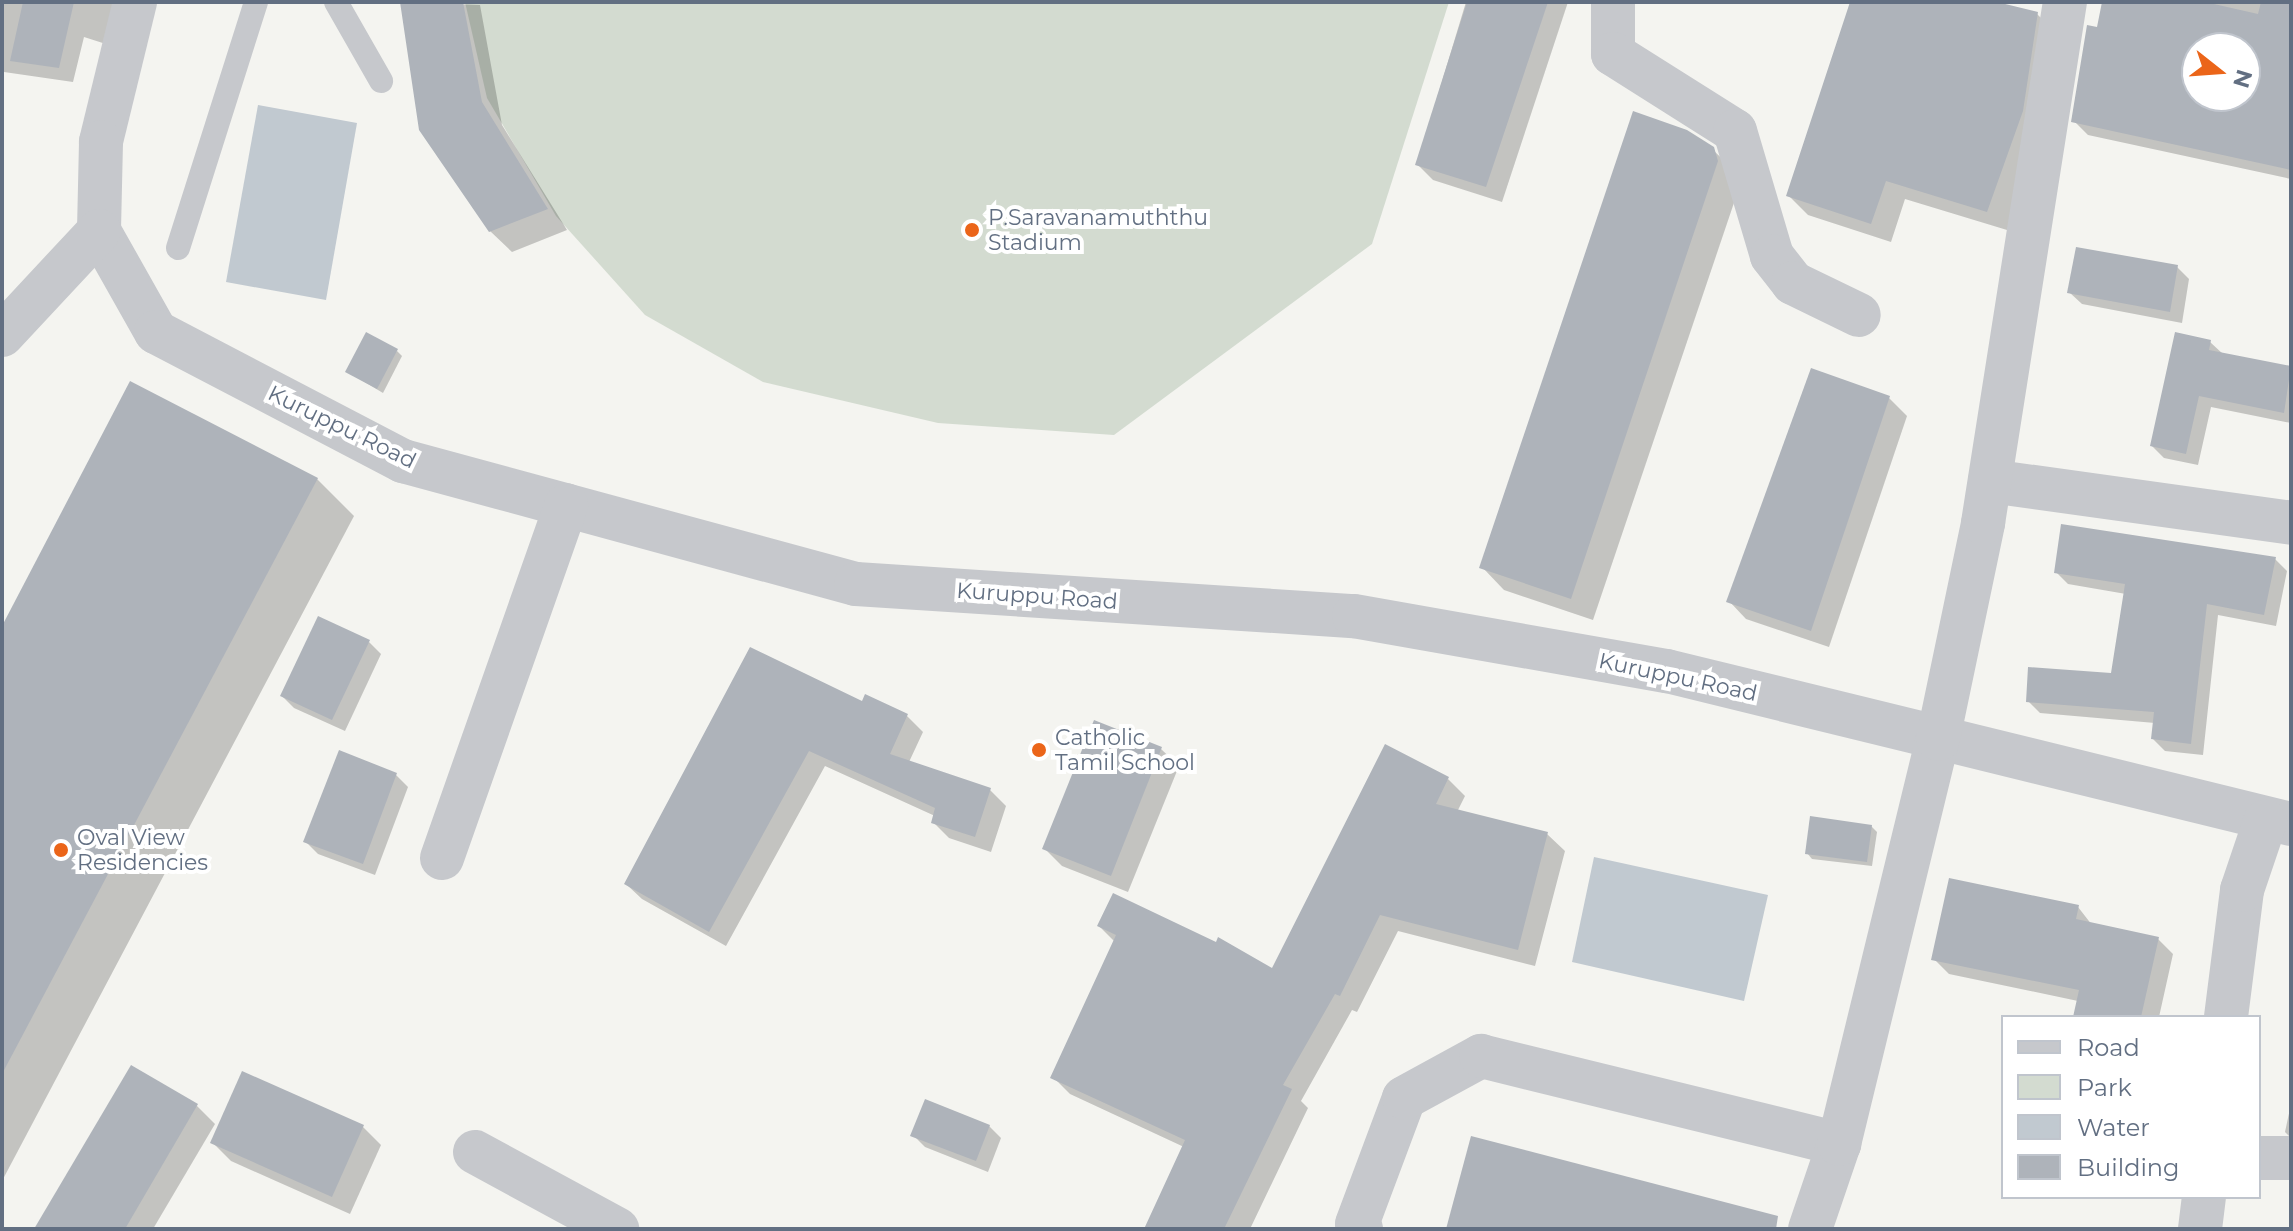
<!DOCTYPE html>
<style>
body{margin:0}
#map{position:relative;width:2293px;height:1231px;overflow:hidden;background:#f4f4f0;font-family:Montserrat,sans-serif}
div>[style]{position:absolute}
[style*='--x']{left:calc(var(--x)*1px);top:calc(var(--y)*1px);width:calc(var(--w)*1px);rotate:calc(var(--a)*1deg)}
.green>*{inset:0;background:#d3dbd0}
.water>*{inset:0;background:#c1c9d0}
.shadow>*{inset:0;background:#0003}
.building>*{inset:0;background:#aeb3ba}
.lane>*{height:24px;margin:-12px;padding:0 12px;transform-origin:12px;border-radius:12px;background:#c6c8cc}
.street>*{height:44px;margin:-22px;padding:0 22px;transform-origin:22px;border-radius:22px;background:#c6c8cc}
.dots>*{width:22px;height:22px;translate:-50% -50%;box-sizing:border-box;border:4px solid #fff;border-radius:50%}
span{translate:-50% -50%;white-space:nowrap;text-align:center;line-height:1.15;-webkit-text-stroke:8px #fff;paint-order:stroke}
.poi-label{font-size:22px;color:#626f82}
.left{translate:0 -50%;text-align:left}
.street-label{font-size:22px;color:#626f82}
.frame{position:absolute;inset:0;border:4px solid #626f82;pointer-events:none}
.legend{position:absolute;left:2001px;top:1015px;width:260px;height:184px;box-sizing:border-box;background:#fff;border:2px solid #c0c5cd;margin:0;padding:10px 14px;list-style:none;font-size:24px;color:#626f82}
.legend li{display:flex;align-items:center;gap:16px;height:40px}
.legend b{width:40px;border:2px solid #c0c5cd}
.north{position:absolute;left:2181px;top:32px;width:80px;height:80px;box-sizing:border-box;background:#fff;border:2px solid #c0c5cd;border-radius:50%;rotate:107deg;font-size:22px;font-weight:700;line-height:32px;text-align:center;color:#626f82}
.north::after{content:'';display:block;margin:auto;width:28px;height:36px;background:#eb6519;clip-path:polygon(50% 0,100% 100%,50% 72%,0 100%)}
</style>
<div id="map">
<div class="green">
<div style="clip-path:polygon(465px 2px,1449px 2px,1372px 244px,1114px 435px,938px 423px,763px 382px,645px 315px,556px 216px,487px 98px)"></div>
</div>
<div class="water">
<div style="clip-path:polygon(258px 105px,357px 123px,326px 300px,226px 282px)"></div>
<div style="clip-path:polygon(1594px 857px,1768px 895px,1744px 1001px,1572px 962px)"></div>
</div>
<div class="shadow">
<div style="clip-path:polygon(2px 2px,111px 2px,117px 8px,109px 45px,84px 37px,73px 82px,4px 72px,2px 77px)"></div>
<div style="clip-path:polygon(402px 2px,480px 5px,502px 125px,567px 230px,512px 252px,490px 231px)"></div>
<div style="clip-path:polygon(1466px 2px,1568px 2px,1502px 202px,1433px 180px,1417px 164px)"></div>
<div style="clip-path:polygon(1852px 2px,1989px 2px,2037px 14px,2057px 34px,2041px 131px,2007px 230px,1905px 199px,1891px 242px,1808px 215px,1788px 195px)"></div>
<div style="clip-path:polygon(evenodd,2104px 2px,2291px 2px,2291px 179px,2088px 135px,2074px 121px,2104px 2px,2197px 48px,2245px 48px,2245px 96px,2197px 96px,2197px 48px)"></div>
<div style="clip-path:polygon(1712px 149px,1736px 172px,1740px 185px,1593px 620px,1504px 590px,1482px 567px)"></div>
<div style="clip-path:polygon(2177px 267px,2189px 279px,2182px 323px,2082px 304px,2069px 292px)"></div>
<div style="clip-path:polygon(2210px 342px,2223px 354px,2291px 368px,2291px 423px,2211px 407px,2198px 465px,2164px 458px,2152px 446px)"></div>
<div style="clip-path:polygon(397px 351px,402px 356px,383px 393px,348px 372px)"></div>
<div style="clip-path:polygon(1889px 398px,1907px 416px,1829px 647px,1746px 619px,1729px 601px)"></div>
<div style="clip-path:polygon(317px 479px,354px 516px,2px 1181px,2px 630px)"></div>
<div style="clip-path:polygon(2275px 559px,2287px 571px,2276px 626px,2218px 615px,2203px 755px,2165px 751px,2153px 739px,2155px 723px,2040px 713px,2028px 701px,2113px 675px,2126px 594px,2068px 584px,2056px 572px)"></div>
<div style="clip-path:polygon(369px 642px,381px 654px,345px 731px,294px 708px,282px 696px)"></div>
<div style="clip-path:polygon(863px 704px,907px 716px,923px 732px,909px 762px,990px 790px,1006px 806px,991px 852px,949px 838px,933px 822px,935px 816px,825px 766px,726px 946px,642px 899px,626px 884px)"></div>
<div style="clip-path:polygon(1161px 749px,1179px 766px,1128px 892px,1062px 866px,1044px 848px)"></div>
<div style="clip-path:polygon(396px 775px,408px 787px,375px 875px,318px 854px,306px 842px)"></div>
<div style="clip-path:polygon(1448px 779px,1465px 796px,1457px 812px,1547px 834px,1565px 851px,1535px 966px,1398px 931px,1357px 1012px,1352px 1010px,1301px 1101px,1308px 1108px,1250px 1229px,1146px 1229px,1184px 1147px,1070px 1094px,1053px 1077px,1115px 942px,1099px 926px,1273px 970px)"></div>
<div style="clip-path:polygon(1871px 826px,1877px 832px,1872px 866px,1812px 859px,1807px 853px)"></div>
<div style="clip-path:polygon(2078px 907px,2092px 925px,2158px 939px,2173px 954px,2159px 1017px,2075px 1017px,2078px 1001px,1949px 974px,1934px 959px)"></div>
<div style="clip-path:polygon(132px 1067px,197px 1106px,215px 1124px,153px 1229px,36px 1229px)"></div>
<div style="clip-path:polygon(2291px 1104px,2291px 1138px,2285px 1132px)"></div>
<div style="clip-path:polygon(989px 1126px,1001px 1138px,988px 1172px,925px 1147px,913px 1135px)"></div>
<div style="clip-path:polygon(363px 1127px,381px 1145px,350px 1214px,231px 1161px,213px 1143px)"></div>
</div>
<div class="building">
<div style="clip-path:polygon(23px 2px,74px 2px,59px 68px,10px 61px)"></div>
<div style="clip-path:polygon(400px 2px,463px 2px,482px 102px,548px 209px,489px 232px,419px 130px)"></div>
<div style="clip-path:polygon(1467px 2px,1548px 2px,1486px 187px,1415px 165px)"></div>
<div style="clip-path:polygon(1850px 2px,1997px 2px,2038px 12px,2023px 111px,1987px 212px,1886px 181px,1871px 224px,1786px 196px)"></div>
<div style="clip-path:polygon(evenodd,2102px 2px,2205px 2px,2258px 14px,2261px 2px,2291px 2px,2291px 170px,2071px 122px,2087px 25px,2097px 27px,2102px 2px,2197px 48px,2245px 48px,2245px 96px,2197px 96px,2197px 48px)"></div>
<div style="clip-path:polygon(1633px 111px,1687px 130px,1714px 147px,1718px 161px,1571px 599px,1479px 568px)"></div>
<div style="clip-path:polygon(2076px 247px,2178px 265px,2170px 312px,2067px 293px)"></div>
<div style="clip-path:polygon(366px 332px,398px 349px,377px 389px,345px 372px)"></div>
<div style="clip-path:polygon(2175px 332px,2211px 340px,2209px 350px,2291px 366px,2284px 413px,2199px 396px,2186px 454px,2150px 446px)"></div>
<div style="clip-path:polygon(1811px 368px,1890px 396px,1811px 631px,1726px 602px)"></div>
<div style="clip-path:polygon(130px 381px,318px 478px,2px 1074px,2px 626px)"></div>
<div style="clip-path:polygon(2061px 524px,2276px 557px,2264px 615px,2207px 604px,2191px 744px,2151px 739px,2154px 712px,2026px 702px,2028px 667px,2111px 673px,2125px 584px,2054px 573px)"></div>
<div style="clip-path:polygon(318px 616px,370px 640px,332px 720px,280px 696px)"></div>
<div style="clip-path:polygon(750px 647px,862px 701px,865px 694px,908px 714px,890px 754px,991px 788px,975px 837px,931px 823px,935px 808px,809px 751px,709px 932px,624px 884px)"></div>
<div style="clip-path:polygon(1094px 720px,1162px 747px,1111px 876px,1042px 849px)"></div>
<div style="clip-path:polygon(1385px 744px,1449px 777px,1436px 804px,1548px 832px,1518px 950px,1380px 915px,1340px 996px,1335px 994px,1283px 1085px,1292px 1089px,1224px 1229px,1144px 1229px,1185px 1140px,1050px 1078px,1116px 935px,1097px 926px,1113px 893px,1216px 942px,1218px 937px,1272px 968px)"></div>
<div style="clip-path:polygon(339px 750px,397px 773px,363px 864px,303px 842px)"></div>
<div style="clip-path:polygon(1810px 816px,1872px 825px,1867px 862px,1805px 854px)"></div>
<div style="clip-path:polygon(1949px 878px,2079px 905px,2076px 919px,2159px 937px,2141px 1017px,2073px 1017px,2079px 990px,1931px 960px)"></div>
<div style="clip-path:polygon(131px 1065px,198px 1104px,125px 1229px,34px 1229px)"></div>
<div style="clip-path:polygon(242px 1071px,364px 1125px,332px 1197px,210px 1143px)"></div>
<div style="clip-path:polygon(925px 1099px,990px 1125px,976px 1161px,910px 1136px)"></div>
<div style="clip-path:polygon(1471px 1136px,1778px 1216px,1776px 1229px,1446px 1229px)"></div>
</div>
<div class="lane">
<div style="--x:336;--y:2;--w:91;--a:60.3"></div>
<div style="--x:178;--y:248;--w:258;--a:-72.4"></div>
</div>
<div class="street">
<div style="--x:135;--y:2;--w:144;--a:103.7"></div>
<div style="--x:101;--y:142;--w:89;--a:91.3"></div>
<div style="--x:99;--y:231;--w:116;--a:60.6"></div>
<div style="--x:156;--y:332;--w:279;--a:27.6"></div>
<div style="--x:403;--y:461;--w:469;--a:15.2"></div>
<div style="--x:856;--y:584;--w:499;--a:3.7"></div>
<div style="--x:1354;--y:616;--w:318;--a:10"></div>
<div style="--x:1667;--y:671;--w:642;--a:13.78"></div>
<div style="--x:1613;--y:2;--w:52;--a:90"></div>
<div style="--x:1613;--y:54;--w:144;--a:32.3"></div>
<div style="--x:1735;--y:131;--w:130;--a:73.5"></div>
<div style="--x:1772;--y:256;--w:34;--a:52"></div>
<div style="--x:1793;--y:283;--w:73;--a:25.9"></div>
<div style="--x:2;--y:335;--w:142;--a:-47"></div>
<div style="--x:1990;--y:481;--w:304;--a:7.9"></div>
<div style="--x:442;--y:858;--w:374;--a:-70.6"></div>
<div style="--x:2226;--y:1017;--w:128;--a:-82.8"></div>
<div style="--x:2242;--y:890;--w:72;--a:-71.3"></div>
<div style="--x:475;--y:1152;--w:162;--a:28.5"></div>
<div style="--x:2259;--y:1158;--w:32;--a:0"></div>
<div style="--x:1361;--y:1229;--w:6;--a:-129"></div>
<div style="--x:1357;--y:1224;--w:134;--a:-69.5"></div>
<div style="--x:1404;--y:1098;--w:88;--a:-28.6"></div>
<div style="--x:1481;--y:1056;--w:369;--a:13.8"></div>
<div style="--x:1810;--y:1229;--w:90;--a:-71.2"></div>
<div style="--x:1839;--y:1144;--w:417;--a:-76.3"></div>
<div style="--x:1938;--y:739;--w:221;--a:-78.2"></div>
<div style="--x:1983;--y:523;--w:527;--a:-81.06"></div>
<div style="--x:2200;--y:1229;--w:32;--a:-83"></div>
</div>
<div class="dots">
<div style="left:972px;top:230px;background:#eb6519"></div>
<div style="left:1039px;top:750px;background:#eb6519"></div>
<div style="left:61px;top:850px;background:#eb6519"></div>
</div>
<div class="poi-label">
<span class="left" style="left:988px;top:230px">P.Saravanamuththu<br>Stadium</span>
<span class="left" style="left:1055px;top:750px">Catholic<br>Tamil School</span>
<span class="left" style="left:77px;top:850px">Oval View<br>Residencies</span>
</div>
<div class="street-label">
<span style="left:342px;top:427px;rotate:26deg">Kuruppu Road</span>
<span style="left:1037px;top:596px;rotate:4deg">Kuruppu Road</span>
<span style="left:1678px;top:677px;rotate:12deg">Kuruppu Road</span>
</div>
<div class="frame"></div>
<ul class="legend">
<li><b style="height:10px;background:#c6c8cc"></b>Road</li>
<li><b style="height:22px;background:#d3dbd0"></b>Park</li>
<li><b style="height:22px;background:#c1c9d0"></b>Water</li>
<li><b style="height:22px;background:#aeb3ba"></b>Building</li>
</ul>
<div class="north">N</div>
</div>
